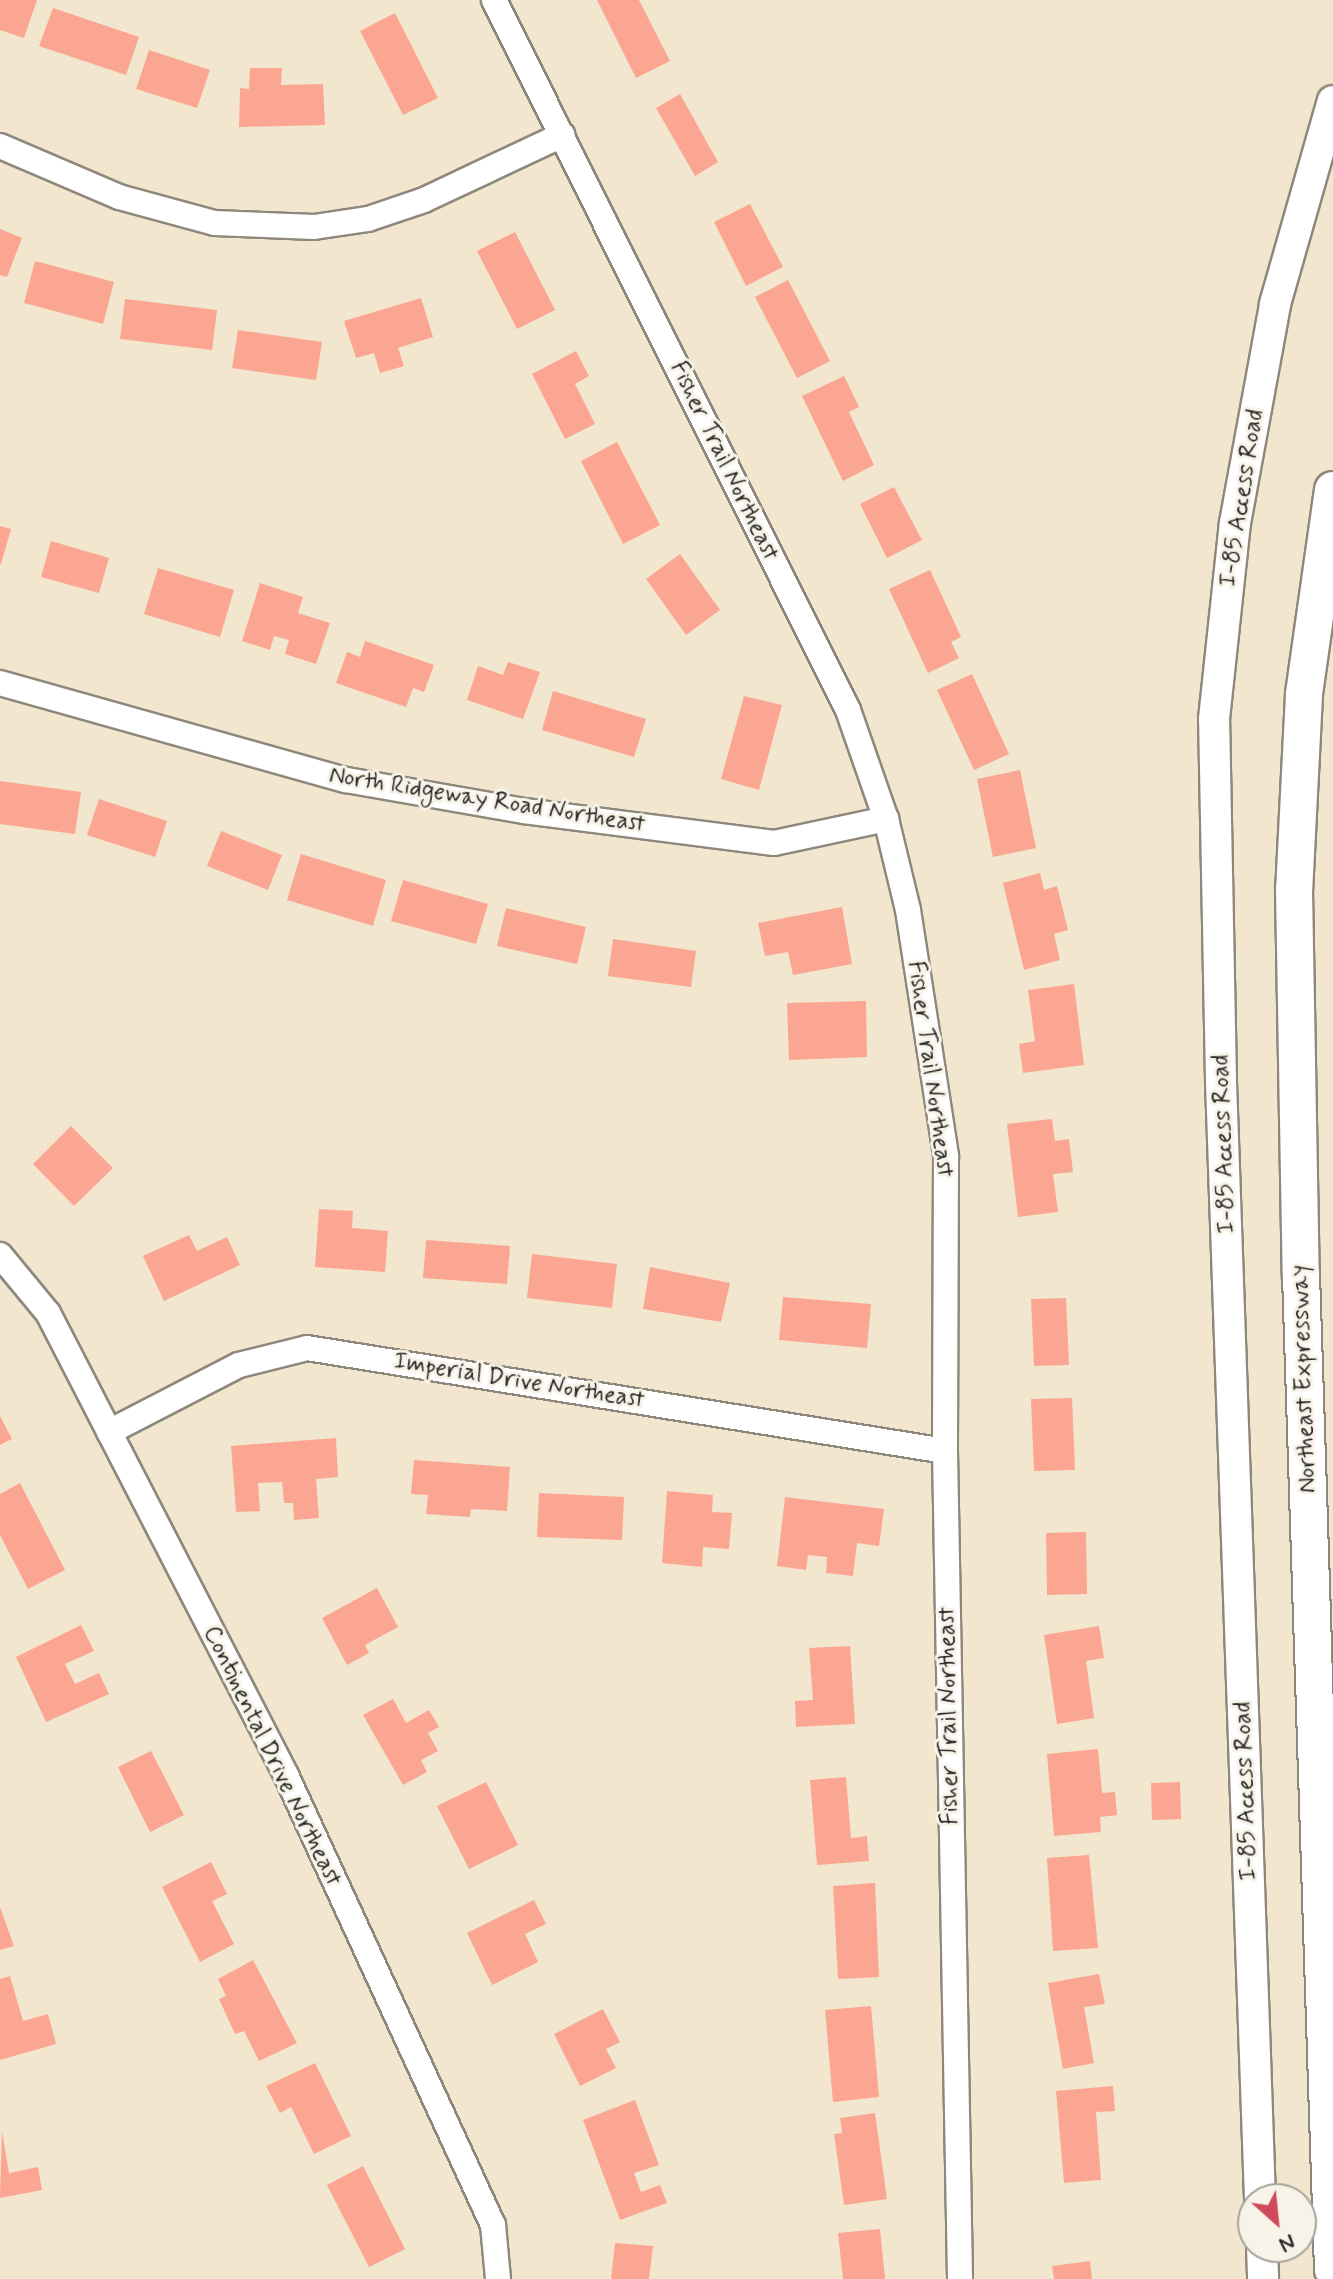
<!DOCTYPE html>
<style>
body{margin:0}
#map{position:relative;width:1333px;height:2279px;overflow:hidden;background:#f2e6ce;font-family:Mynerve,sans-serif}
div>[style]{position:absolute}
[style*='--x']{left:calc(var(--x)*1px);top:calc(var(--y)*1px);width:calc(var(--w)*1px);rotate:calc(var(--a)*1deg)}
.building>*{inset:0;background:#fba693}
.roads{filter:drop-shadow(2px 0 #8e887c) drop-shadow(-2px 0 #8e887c) drop-shadow(0 2px #8e887c) drop-shadow(0 -2px #8e887c)}
.minor>*{height:24px;margin:-12px;padding:0 12px;transform-origin:12px;border-radius:12px;background:#fff}
.major>*{height:30px;margin:-15px;padding:0 15px;transform-origin:15px;border-radius:15px;background:#fff}
.highway>*{height:36px;margin:-18px;padding:0 18px;transform-origin:18px;border-radius:18px;background:#fff}
span{translate:-50% -50%;white-space:nowrap;text-align:center;line-height:1.15;-webkit-text-stroke:6px #f7f3e8;paint-order:stroke}
.street-label{font-size:24px;color:#2b2b2b}
.north{position:absolute;left:1237px;top:2183px;width:80px;height:80px;box-sizing:border-box;background:#f7f3e8;border:2px solid #a5a39c;border-radius:50%;rotate:153deg;font-size:22px;font-weight:700;line-height:32px;text-align:center;color:#2b2b2b}
.north::after{content:'';display:block;margin:auto;width:28px;height:36px;background:#d1495b;clip-path:polygon(50% 0,100% 100%,50% 72%,0 100%)}
</style>
<div id="map">
<div class="building">
<div style="clip-path:polygon(0 0,37px 0,24px 38px,0 30px)"></div>
<div style="clip-path:polygon(597px 0,639px 0,670px 61px,636px 78px)"></div>
<div style="clip-path:polygon(53px 8px,139px 37px,126px 75px,39px 46px)"></div>
<div style="clip-path:polygon(395px 13px,438px 98px,403px 115px,360px 31px)"></div>
<div style="clip-path:polygon(149px 50px,210px 70px,197px 108px,136px 89px)"></div>
<div style="clip-path:polygon(250px 68px,282px 68px,281px 85px,323px 84px,325px 125px,239px 127px,240px 88px,249px 89px)"></div>
<div style="clip-path:polygon(680px 94px,718px 162px,695px 176px,656px 108px)"></div>
<div style="clip-path:polygon(750px 204px,783px 267px,746px 286px,714px 222px)"></div>
<div style="clip-path:polygon(0 229px,22px 238px,7px 277px,0 275px)"></div>
<div style="clip-path:polygon(515px 232px,555px 310px,517px 329px,477px 251px)"></div>
<div style="clip-path:polygon(35px 261px,114px 282px,103px 324px,24px 303px)"></div>
<div style="clip-path:polygon(788px 280px,830px 361px,797px 378px,755px 297px)"></div>
<div style="clip-path:polygon(421px 298px,433px 337px,398px 348px,404px 366px,380px 373px,374px 353px,356px 358px,344px 321px)"></div>
<div style="clip-path:polygon(125px 299px,217px 310px,212px 350px,120px 339px)"></div>
<div style="clip-path:polygon(238px 330px,322px 342px,316px 380px,232px 368px)"></div>
<div style="clip-path:polygon(576px 351px,589px 376px,575px 384px,595px 424px,565px 439px,532px 374px)"></div>
<div style="clip-path:polygon(844px 376px,859px 407px,849px 412px,874px 465px,843px 481px,802px 396px)"></div>
<div style="clip-path:polygon(617px 442px,660px 525px,623px 544px,581px 461px)"></div>
<div style="clip-path:polygon(894px 487px,922px 540px,887px 558px,860px 504px)"></div>
<div style="clip-path:polygon(0 526px,11px 529px,1px 564px,0 564px)"></div>
<div style="clip-path:polygon(51px 541px,109px 558px,99px 593px,41px 577px)"></div>
<div style="clip-path:polygon(680px 554px,720px 610px,686px 635px,646px 579px)"></div>
<div style="clip-path:polygon(158px 568px,234px 590px,220px 637px,144px 614px)"></div>
<div style="clip-path:polygon(930px 570px,961px 637px,951px 642px,959px 658px,928px 673px,889px 589px)"></div>
<div style="clip-path:polygon(260px 583px,303px 597px,298px 613px,330px 623px,316px 664px,285px 654px,289px 640px,274px 636px,270px 650px,242px 641px)"></div>
<div style="clip-path:polygon(365px 641px,434px 665px,424px 692px,413px 688px,406px 707px,336px 683px,347px 652px,360px 657px)"></div>
<div style="clip-path:polygon(508px 662px,540px 672px,523px 719px,467px 700px,478px 666px,503px 675px)"></div>
<div style="clip-path:polygon(972px 674px,1009px 754px,974px 770px,937px 690px)"></div>
<div style="clip-path:polygon(553px 691px,646px 719px,634px 757px,542px 730px)"></div>
<div style="clip-path:polygon(744px 696px,782px 705px,759px 790px,721px 779px)"></div>
<div style="clip-path:polygon(1020px 770px,1036px 848px,993px 857px,977px 779px)"></div>
<div style="clip-path:polygon(0 781px,81px 792px,75px 834px,0 824px)"></div>
<div style="clip-path:polygon(99px 799px,167px 821px,155px 857px,87px 835px)"></div>
<div style="clip-path:polygon(221px 831px,282px 855px,268px 890px,207px 866px)"></div>
<div style="clip-path:polygon(301px 854px,386px 880px,373px 926px,287px 900px)"></div>
<div style="clip-path:polygon(1040px 873px,1044px 890px,1057px 886px,1068px 930px,1054px 934px,1060px 960px,1024px 970px,1003px 883px)"></div>
<div style="clip-path:polygon(403px 880px,488px 904px,476px 944px,391px 921px)"></div>
<div style="clip-path:polygon(842px 907px,852px 964px,793px 975px,788px 952px,765px 956px,758px 923px)"></div>
<div style="clip-path:polygon(506px 908px,586px 927px,577px 964px,497px 946px)"></div>
<div style="clip-path:polygon(613px 939px,696px 951px,691px 987px,608px 976px)"></div>
<div style="clip-path:polygon(1074px 984px,1084px 1065px,1023px 1073px,1019px 1044px,1035px 1041px,1028px 990px)"></div>
<div style="clip-path:polygon(866px 1001px,867px 1057px,789px 1060px,787px 1003px)"></div>
<div style="clip-path:polygon(1052px 1119px,1055px 1141px,1069px 1139px,1073px 1172px,1053px 1174px,1058px 1212px,1018px 1217px,1007px 1124px)"></div>
<div style="clip-path:polygon(71px 1126px,113px 1168px,74px 1206px,33px 1164px)"></div>
<div style="clip-path:polygon(319px 1209px,353px 1211px,352px 1228px,388px 1231px,385px 1272px,315px 1267px)"></div>
<div style="clip-path:polygon(189px 1235px,197px 1251px,227px 1237px,240px 1265px,164px 1301px,143px 1256px)"></div>
<div style="clip-path:polygon(426px 1240px,510px 1246px,507px 1284px,423px 1278px)"></div>
<div style="clip-path:polygon(532px 1254px,617px 1264px,612px 1308px,527px 1298px)"></div>
<div style="clip-path:polygon(650px 1267px,730px 1283px,721px 1322px,643px 1309px)"></div>
<div style="clip-path:polygon(783px 1297px,871px 1304px,867px 1348px,779px 1340px)"></div>
<div style="clip-path:polygon(1066px 1298px,1069px 1365px,1034px 1366px,1031px 1299px)"></div>
<div style="clip-path:polygon(1072px 1398px,1075px 1470px,1034px 1471px,1031px 1399px)"></div>
<div style="clip-path:polygon(0 1416px,12px 1439px,0 1445px)"></div>
<div style="clip-path:polygon(336px 1438px,338px 1477px,316px 1479px,319px 1518px,294px 1520px,293px 1503px,284px 1503px,282px 1482px,258px 1483px,260px 1511px,236px 1512px,231px 1446px)"></div>
<div style="clip-path:polygon(414px 1460px,510px 1467px,507px 1511px,471px 1509px,470px 1517px,426px 1514px,428px 1495px,411px 1494px)"></div>
<div style="clip-path:polygon(20px 1483px,65px 1570px,28px 1589px,0 1535px,0 1494px)"></div>
<div style="clip-path:polygon(667px 1491px,713px 1495px,712px 1512px,732px 1513px,729px 1549px,703px 1547px,702px 1567px,662px 1563px)"></div>
<div style="clip-path:polygon(539px 1493px,624px 1497px,622px 1540px,537px 1537px)"></div>
<div style="clip-path:polygon(785px 1497px,884px 1509px,879px 1546px,857px 1543px,853px 1576px,826px 1573px,827px 1557px,808px 1555px,806px 1570px,777px 1566px)"></div>
<div style="clip-path:polygon(1086px 1532px,1087px 1594px,1047px 1595px,1046px 1533px)"></div>
<div style="clip-path:polygon(377px 1588px,398px 1627px,365px 1645px,369px 1653px,347px 1665px,322px 1618px)"></div>
<div style="clip-path:polygon(81px 1625px,94px 1651px,65px 1664px,75px 1684px,99px 1673px,109px 1694px,46px 1722px,16px 1657px)"></div>
<div style="clip-path:polygon(1099px 1626px,1104px 1658px,1086px 1661px,1094px 1718px,1057px 1724px,1044px 1635px)"></div>
<div style="clip-path:polygon(850px 1646px,855px 1724px,796px 1727px,795px 1701px,813px 1700px,809px 1648px)"></div>
<div style="clip-path:polygon(393px 1699px,406px 1723px,429px 1710px,439px 1727px,428px 1733px,438px 1751px,421px 1760px,427px 1772px,403px 1785px,363px 1715px)"></div>
<div style="clip-path:polygon(1098px 1749px,1102px 1793px,1115px 1792px,1117px 1815px,1100px 1817px,1101px 1832px,1054px 1836px,1047px 1754px)"></div>
<div style="clip-path:polygon(151px 1751px,184px 1815px,150px 1832px,118px 1767px)"></div>
<div style="clip-path:polygon(846px 1777px,851px 1838px,867px 1836px,869px 1861px,817px 1865px,810px 1780px)"></div>
<div style="clip-path:polygon(486px 1782px,518px 1845px,469px 1869px,437px 1806px)"></div>
<div style="clip-path:polygon(1180px 1782px,1181px 1819px,1152px 1820px,1151px 1783px)"></div>
<div style="clip-path:polygon(1089px 1855px,1098px 1948px,1053px 1951px,1047px 1858px)"></div>
<div style="clip-path:polygon(211px 1862px,227px 1894px,212px 1901px,234px 1944px,200px 1962px,162px 1887px)"></div>
<div style="clip-path:polygon(875px 1883px,879px 1977px,838px 1979px,833px 1886px)"></div>
<div style="clip-path:polygon(534px 1900px,546px 1924px,525px 1934px,538px 1962px,492px 1985px,467px 1933px)"></div>
<div style="clip-path:polygon(0 1907px,14px 1946px,0 1950px)"></div>
<div style="clip-path:polygon(253px 1960px,297px 2043px,259px 2061px,244px 2031px,235px 2034px,219px 1999px,226px 1996px,218px 1979px)"></div>
<div style="clip-path:polygon(1099px 1974px,1105px 2004px,1084px 2007px,1094px 2063px,1063px 2069px,1048px 1983px)"></div>
<div style="clip-path:polygon(10px 1976px,23px 2021px,48px 2014px,56px 2044px,0 2060px,0 1979px)"></div>
<div style="clip-path:polygon(871px 2006px,879px 2097px,833px 2102px,825px 2010px)"></div>
<div style="clip-path:polygon(603px 2009px,620px 2042px,606px 2049px,616px 2068px,580px 2086px,554px 2034px)"></div>
<div style="clip-path:polygon(315px 2063px,351px 2136px,314px 2154px,291px 2107px,280px 2113px,266px 2086px)"></div>
<div style="clip-path:polygon(1113px 2086px,1115px 2111px,1096px 2112px,1101px 2180px,1064px 2183px,1056px 2091px)"></div>
<div style="clip-path:polygon(635px 2100px,659px 2165px,634px 2173px,641px 2192px,660px 2185px,667px 2203px,620px 2220px,583px 2120px)"></div>
<div style="clip-path:polygon(875px 2113px,887px 2199px,844px 2205px,834px 2134px,842px 2133px,840px 2118px)"></div>
<div style="clip-path:polygon(2px 2131px,9px 2173px,38px 2167px,42px 2190px,0 2198px)"></div>
<div style="clip-path:polygon(363px 2166px,405px 2249px,369px 2267px,327px 2185px)"></div>
<div style="clip-path:polygon(880px 2229px,885px 2279px,843px 2279px,838px 2233px)"></div>
<div style="clip-path:polygon(615px 2243px,653px 2246px,649px 2279px,611px 2279px)"></div>
<div style="clip-path:polygon(1090px 2261px,1092px 2279px,1054px 2279px,1052px 2266px)"></div>
</div>
<div class="roads">
<div class="minor">
<div style="--x:494;--y:0;--w:793;--a:63.5"></div>
<div style="--x:848;--y:710;--w:115;--a:70.8"></div>
<div style="--x:886;--y:819;--w:94;--a:76.4"></div>
<div style="--x:908;--y:910;--w:249;--a:81.2"></div>
<div style="--x:946;--y:1156;--w:295;--a:90.2"></div>
<div style="--x:945;--y:1451;--w:828;--a:88.96"></div>
<div style="--x:0;--y:146;--w:129;--a:23.2"></div>
<div style="--x:119;--y:197;--w:99;--a:15.2"></div>
<div style="--x:215;--y:223;--w:99;--a:2.3"></div>
<div style="--x:314;--y:227;--w:55;--a:-8.4"></div>
<div style="--x:368;--y:219;--w:59;--a:-18.7"></div>
<div style="--x:424;--y:200;--w:153;--a:-25.2"></div>
<div style="--x:0;--y:683;--w:359;--a:15.7"></div>
<div style="--x:346;--y:780;--w:181;--a:9.9"></div>
<div style="--x:524;--y:811;--w:252;--a:7.3"></div>
<div style="--x:774;--y:843;--w:115;--a:-12.1"></div>
<div style="--x:0;--y:1255;--w:75;--a:50.4"></div>
<div style="--x:48;--y:1313;--w:520;--a:62.74"></div>
<div style="--x:286;--y:1775;--w:495;--a:65.3"></div>
<div style="--x:493;--y:2225;--w:54;--a:84.7"></div>
<div style="--x:109;--y:1432;--w:146;--a:-27.3"></div>
<div style="--x:239;--y:1365;--w:70;--a:-14"></div>
<div style="--x:307;--y:1348;--w:646;--a:9.17"></div>
</div>
<div class="major">
<div style="--x:1260;--y:2199;--w:1120;--a:-92"></div>
<div style="--x:1221;--y:1080;--w:361;--a:-91.1"></div>
<div style="--x:1214;--y:719;--w:197;--a:-83.9"></div>
<div style="--x:1235;--y:523;--w:223;--a:-79.6"></div>
<div style="--x:1275;--y:304;--w:211;--a:-74.1"></div>
<div style="--x:1262;--y:2247;--w:32;--a:88"></div>
</div>
<div class="highway">
<div style="--x:1333;--y:490;--w:207;--a:98.1"></div>
<div style="--x:1304;--y:695;--w:195;--a:92.9"></div>
<div style="--x:1294;--y:890;--w:384;--a:89"></div>
<div style="--x:1301;--y:1274;--w:996;--a:88.16"></div>
</div>
</div>
<div class="street-label">
<span style="left:724px;top:461px;rotate:64deg">Fisher Trail Northeast</span>
<span style="left:1242px;top:498px;rotate:-81deg">I-85 Access Road</span>
<span style="left:487px;top:800px;rotate:9deg">North Ridgeway Road Northeast</span>
<span style="left:930px;top:1069px;rotate:82deg">Fisher Trail Northeast</span>
<span style="left:1224px;top:1144px;rotate:-92deg">I-85 Access Road</span>
<span style="left:1304px;top:1379px;rotate:-92deg">Northeast Expressway</span>
<span style="left:519px;top:1381px;rotate:9deg">Imperial Drive Northeast</span>
<span style="left:949px;top:1716px;rotate:-91deg">Fisher Trail Northeast</span>
<span style="left:272px;top:1756px;rotate:64deg">Continental Drive Northeast</span>
<span style="left:1246px;top:1791px;rotate:-92deg">I-85 Access Road</span>
</div>
<div class="north">N</div>
</div>
